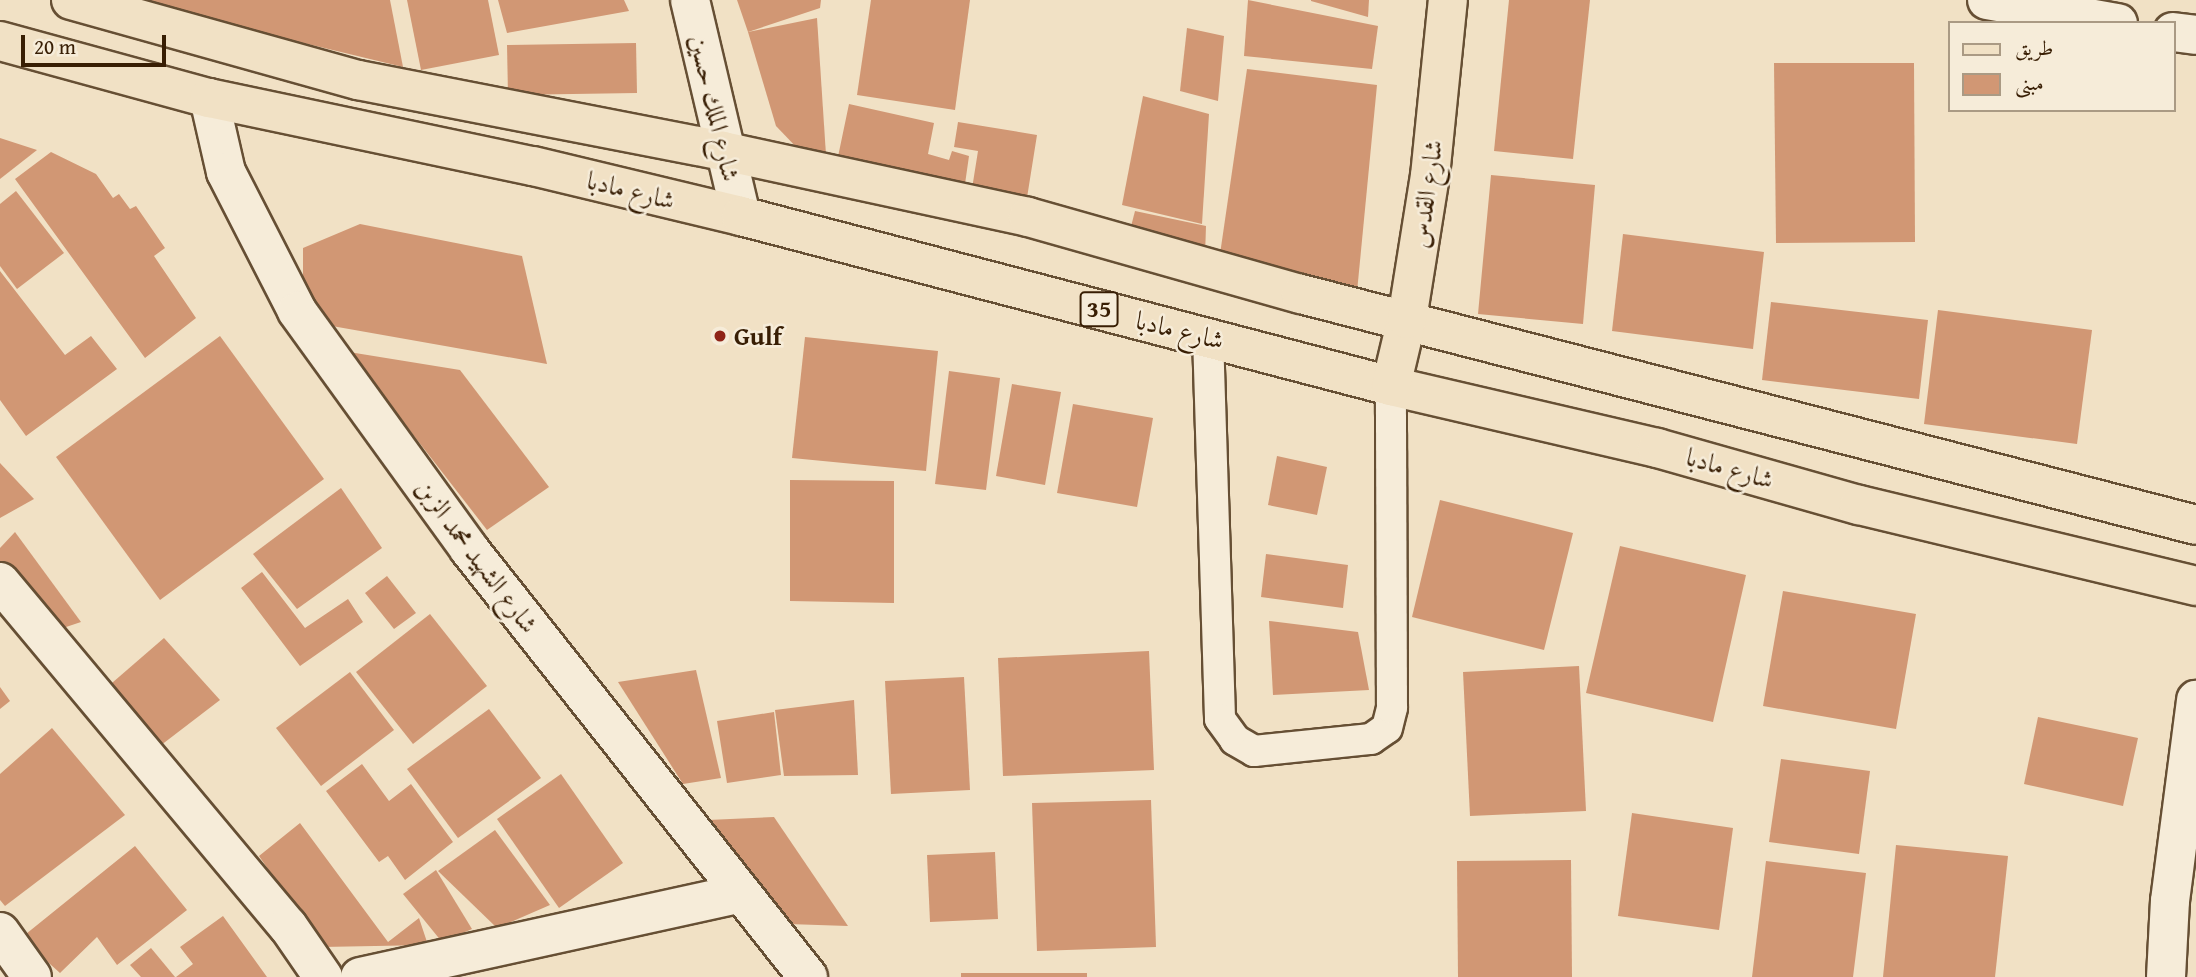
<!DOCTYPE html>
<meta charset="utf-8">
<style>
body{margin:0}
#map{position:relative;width:2196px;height:977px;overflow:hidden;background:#f1e1c5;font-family:"Gentium Book Plus",Amiri,serif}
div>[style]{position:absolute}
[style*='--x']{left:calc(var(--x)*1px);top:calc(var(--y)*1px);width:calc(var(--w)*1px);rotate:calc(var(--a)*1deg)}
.building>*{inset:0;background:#d19774}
.roads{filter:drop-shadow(2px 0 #664f34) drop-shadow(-2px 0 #664f34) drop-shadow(0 2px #664f34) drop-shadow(0 -2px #664f34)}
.service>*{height:30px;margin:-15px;padding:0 15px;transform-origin:15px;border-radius:15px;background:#f6ecd9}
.minor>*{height:38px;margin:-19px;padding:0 19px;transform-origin:19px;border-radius:19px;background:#f6ecd9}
.tertiary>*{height:38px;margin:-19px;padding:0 19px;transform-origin:19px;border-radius:19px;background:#f6ecd9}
.secondary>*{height:38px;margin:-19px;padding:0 19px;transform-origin:19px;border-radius:19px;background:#f6ecd9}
.primary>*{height:38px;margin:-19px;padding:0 19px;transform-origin:19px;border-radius:19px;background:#f1e1c5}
.dots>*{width:19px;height:19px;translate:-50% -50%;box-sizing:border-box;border:4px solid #f6ecd9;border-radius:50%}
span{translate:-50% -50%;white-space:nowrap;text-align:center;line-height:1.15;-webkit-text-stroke:5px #f6ecd9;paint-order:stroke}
.shield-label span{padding:2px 5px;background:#f6ecd9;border:2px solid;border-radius:5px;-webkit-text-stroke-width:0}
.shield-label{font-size:24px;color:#381e04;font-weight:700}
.street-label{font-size:26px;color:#381e04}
.poi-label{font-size:26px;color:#381e04;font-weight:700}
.left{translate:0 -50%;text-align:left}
.legend{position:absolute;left:1948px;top:21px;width:228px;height:91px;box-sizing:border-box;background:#f6ecd9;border:2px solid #aa9a84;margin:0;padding:9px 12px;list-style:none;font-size:21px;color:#381e04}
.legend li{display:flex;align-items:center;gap:14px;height:35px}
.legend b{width:35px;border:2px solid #aa9a84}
.scale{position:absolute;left:21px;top:35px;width:145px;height:32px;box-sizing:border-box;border:4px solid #381e04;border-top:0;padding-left:9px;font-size:21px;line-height:24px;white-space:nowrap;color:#381e04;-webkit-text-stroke:5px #f6ecd9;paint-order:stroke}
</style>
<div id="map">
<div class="building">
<div style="clip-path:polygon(130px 0,390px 0,403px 67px,130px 1px)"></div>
<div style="clip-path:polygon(407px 0,488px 0,499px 55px,421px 70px)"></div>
<div style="clip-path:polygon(498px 0,624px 0,629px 11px,507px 33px)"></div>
<div style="clip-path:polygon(737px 0,821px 0,820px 8px,748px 32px)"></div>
<div style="clip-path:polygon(871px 0,970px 0,955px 110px,857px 95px)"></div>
<div style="clip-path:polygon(1248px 0,1378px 26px,1372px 69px,1244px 56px)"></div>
<div style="clip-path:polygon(1311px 0,1369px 0,1368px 17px,1311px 1px)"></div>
<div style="clip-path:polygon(1509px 0,1590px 0,1573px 159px,1494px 151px)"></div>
<div style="clip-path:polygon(817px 18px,826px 155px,800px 151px,776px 126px,748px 32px)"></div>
<div style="clip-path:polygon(1187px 28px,1224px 36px,1218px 101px,1180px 91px)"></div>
<div style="clip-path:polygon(636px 43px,637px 93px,508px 95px,507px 45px)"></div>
<div style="clip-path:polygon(1774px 63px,1914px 63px,1915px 242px,1776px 243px)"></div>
<div style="clip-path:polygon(1247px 69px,1377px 85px,1357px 292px,1218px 268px)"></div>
<div style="clip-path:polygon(1143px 96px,1209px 114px,1202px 224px,1122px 205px)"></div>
<div style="clip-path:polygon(849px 104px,934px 123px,928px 154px,949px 160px,952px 151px,969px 156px,963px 198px,835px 171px)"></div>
<div style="clip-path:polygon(958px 122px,1037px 135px,1026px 204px,971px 195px,978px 151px,954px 147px)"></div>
<div style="clip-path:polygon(0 138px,37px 150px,0 179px)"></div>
<div style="clip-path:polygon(51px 152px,96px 174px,113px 198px,119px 194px,130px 209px,136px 206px,165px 248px,154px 256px,196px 318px,145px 358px,15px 179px)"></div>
<div style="clip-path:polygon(1491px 175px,1595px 185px,1583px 324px,1478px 314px)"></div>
<div style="clip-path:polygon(16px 191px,64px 253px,17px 289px,0 266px,0 204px)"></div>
<div style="clip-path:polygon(1135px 211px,1206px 226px,1205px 256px,1128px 238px)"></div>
<div style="clip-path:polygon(360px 224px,522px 256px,547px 364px,332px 326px,303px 299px,303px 248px)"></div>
<div style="clip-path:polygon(1623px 234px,1764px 252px,1753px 349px,1612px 331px)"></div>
<div style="clip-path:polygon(0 271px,65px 355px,91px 336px,117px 369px,26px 436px,0 400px)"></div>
<div style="clip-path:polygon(1771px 302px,1928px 320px,1919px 399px,1762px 380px)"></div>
<div style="clip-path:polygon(1938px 310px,2092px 330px,2077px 444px,1924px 424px)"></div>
<div style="clip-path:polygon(220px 336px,324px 479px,160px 600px,56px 457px)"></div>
<div style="clip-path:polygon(805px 337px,938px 351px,926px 471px,792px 458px)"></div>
<div style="clip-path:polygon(349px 352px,460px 370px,549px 487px,487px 530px)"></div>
<div style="clip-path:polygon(949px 371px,1000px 378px,986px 490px,935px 484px)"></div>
<div style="clip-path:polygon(1012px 384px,1061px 392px,1045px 485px,996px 476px)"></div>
<div style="clip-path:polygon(1073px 404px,1153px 418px,1137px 507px,1057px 493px)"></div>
<div style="clip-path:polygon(1277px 456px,1327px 467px,1317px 515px,1268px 505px)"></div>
<div style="clip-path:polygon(0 463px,34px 499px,0 518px)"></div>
<div style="clip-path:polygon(790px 480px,894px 481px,894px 603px,790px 601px)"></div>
<div style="clip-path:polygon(341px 488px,382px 548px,297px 609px,253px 554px)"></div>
<div style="clip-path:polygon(1440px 500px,1573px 533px,1544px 650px,1412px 617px)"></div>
<div style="clip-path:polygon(15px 532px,81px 622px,54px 631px,0 564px,0 548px)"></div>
<div style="clip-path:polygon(1620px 546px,1746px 575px,1713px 722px,1586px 693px)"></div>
<div style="clip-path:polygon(1266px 554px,1348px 565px,1343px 608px,1261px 597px)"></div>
<div style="clip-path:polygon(262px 572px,305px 628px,348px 599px,363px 622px,300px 666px,241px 588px)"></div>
<div style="clip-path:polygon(387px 576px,416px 613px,394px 629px,365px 593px)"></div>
<div style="clip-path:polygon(1783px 591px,1916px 614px,1896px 729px,1763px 706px)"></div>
<div style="clip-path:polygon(430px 614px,487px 686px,413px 744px,356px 672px)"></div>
<div style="clip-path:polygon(1269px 621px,1358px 632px,1369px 690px,1273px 695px)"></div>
<div style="clip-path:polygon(164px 638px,220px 700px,156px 749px,105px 689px)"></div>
<div style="clip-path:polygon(1149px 651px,1154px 770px,1003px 776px,998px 658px)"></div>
<div style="clip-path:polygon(1579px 666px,1586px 811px,1470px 816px,1463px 672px)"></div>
<div style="clip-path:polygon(696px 670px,721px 778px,683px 784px,618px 682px)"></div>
<div style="clip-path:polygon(350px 672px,394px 730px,321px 786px,276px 728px)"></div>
<div style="clip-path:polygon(964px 677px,970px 790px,891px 794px,885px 681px)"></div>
<div style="clip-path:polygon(0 687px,10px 701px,0 709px)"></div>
<div style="clip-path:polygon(854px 700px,858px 775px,784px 776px,775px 710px)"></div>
<div style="clip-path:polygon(489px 709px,541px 778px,458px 838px,407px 769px)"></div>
<div style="clip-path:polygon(774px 712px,781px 775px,727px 783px,717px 721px)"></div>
<div style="clip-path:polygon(2038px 717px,2138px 738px,2123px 806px,2024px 784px)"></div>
<div style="clip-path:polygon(52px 728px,125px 815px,5px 906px,0 900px,0 774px)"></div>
<div style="clip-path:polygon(1781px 759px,1870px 771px,1859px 854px,1769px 842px)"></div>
<div style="clip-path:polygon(362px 764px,389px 801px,411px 784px,453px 842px,405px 880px,388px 856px,379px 862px,326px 791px)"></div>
<div style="clip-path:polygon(561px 774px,623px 863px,559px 908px,497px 819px)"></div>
<div style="clip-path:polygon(1151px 800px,1156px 947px,1037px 951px,1032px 803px)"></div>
<div style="clip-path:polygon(1632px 813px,1733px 828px,1719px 930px,1618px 916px)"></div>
<div style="clip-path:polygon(774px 817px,848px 926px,788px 924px,708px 820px)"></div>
<div style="clip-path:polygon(300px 823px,388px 942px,419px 918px,428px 945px,322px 947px,259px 856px)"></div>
<div style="clip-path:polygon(495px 830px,550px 905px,497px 928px,438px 871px)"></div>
<div style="clip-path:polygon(1896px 845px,2008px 856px,1995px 977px,1883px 977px)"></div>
<div style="clip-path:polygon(135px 846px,187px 910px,117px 965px,97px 937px,60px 973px,21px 938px)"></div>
<div style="clip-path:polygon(995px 852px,998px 919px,930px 922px,927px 855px)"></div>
<div style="clip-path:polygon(1571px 860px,1572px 977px,1458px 977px,1457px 861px)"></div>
<div style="clip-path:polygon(1766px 861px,1866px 873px,1853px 977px,1752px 977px)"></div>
<div style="clip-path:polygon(436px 870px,472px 929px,442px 942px,403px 894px)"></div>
<div style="clip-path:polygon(223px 916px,267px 977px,176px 977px,193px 964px,180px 947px)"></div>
<div style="clip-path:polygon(151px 948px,175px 977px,141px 977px,130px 965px)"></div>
<div style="clip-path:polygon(961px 973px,1087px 973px,1087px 977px,961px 977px)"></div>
</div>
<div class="roads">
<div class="service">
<div style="--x:1208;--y:336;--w:383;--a:88.2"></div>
<div style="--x:1220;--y:719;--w:26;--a:54"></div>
<div style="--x:1235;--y:740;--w:22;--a:30"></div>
<div style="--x:1254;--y:751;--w:118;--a:-5.9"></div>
<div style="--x:1371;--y:739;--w:19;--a:-35"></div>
<div style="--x:1387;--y:728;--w:21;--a:-76"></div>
<div style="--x:1392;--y:708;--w:322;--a:-90.2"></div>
</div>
<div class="minor">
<div style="--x:1987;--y:0;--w:133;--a:10"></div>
<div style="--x:2173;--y:32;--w:23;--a:7"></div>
<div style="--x:0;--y:582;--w:449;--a:50.1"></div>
<div style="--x:288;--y:926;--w:62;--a:55.5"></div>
<div style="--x:0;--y:932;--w:55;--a:54.6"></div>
<div style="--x:360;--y:977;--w:388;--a:-12.4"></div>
<div style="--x:2166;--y:977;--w:76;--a:-87"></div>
<div style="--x:2170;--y:901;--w:203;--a:-82.6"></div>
</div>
<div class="tertiary">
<div style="--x:209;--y:98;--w:76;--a:77.1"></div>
<div style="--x:226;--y:172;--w:156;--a:62.9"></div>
<div style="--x:297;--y:311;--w:294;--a:54.1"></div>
<div style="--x:469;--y:549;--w:546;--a:51.62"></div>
</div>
<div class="secondary">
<div style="--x:690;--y:0;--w:222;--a:76.7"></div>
</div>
<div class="primary">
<div style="--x:71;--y:0;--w:298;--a:15.6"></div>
<div style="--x:358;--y:80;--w:372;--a:11"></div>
<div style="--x:723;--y:151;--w:312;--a:12.2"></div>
<div style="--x:1028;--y:217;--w:284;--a:15.8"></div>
<div style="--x:1301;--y:294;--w:924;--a:14.47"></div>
<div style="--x:0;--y:41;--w:217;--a:15.3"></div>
<div style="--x:209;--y:98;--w:331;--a:11.9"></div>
<div style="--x:533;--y:166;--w:214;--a:13.5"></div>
<div style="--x:741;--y:216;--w:672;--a:14.66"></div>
<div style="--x:1391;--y:386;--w:273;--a:13.1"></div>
<div style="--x:1657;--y:448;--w:210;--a:15.8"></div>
<div style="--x:1859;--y:505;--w:347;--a:13.5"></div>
<div style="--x:1391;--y:386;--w:69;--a:-76.6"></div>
<div style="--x:1407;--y:319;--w:145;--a:-80.9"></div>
<div style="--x:1430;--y:176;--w:177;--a:-84.2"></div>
</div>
</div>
<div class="dots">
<div style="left:720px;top:336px;background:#8f2418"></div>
</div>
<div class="shield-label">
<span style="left:1099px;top:309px">35</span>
</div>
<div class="street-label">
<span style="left:715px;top:108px;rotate:77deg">شارع الملك حسين</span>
<span style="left:631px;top:190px;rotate:14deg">شارع مادبا</span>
<span style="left:1426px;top:194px;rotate:-82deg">شارع القدس</span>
<span style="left:1180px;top:330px;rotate:14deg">شارع مادبا</span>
<span style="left:1730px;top:468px;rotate:16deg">شارع مادبا</span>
<span style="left:477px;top:556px;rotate:53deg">شارع الشهيد محمد الزبن</span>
</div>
<div class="poi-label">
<span class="left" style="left:734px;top:336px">Gulf</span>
</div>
<ul class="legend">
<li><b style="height:9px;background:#f1e1c5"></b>طريق</li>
<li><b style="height:19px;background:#d19774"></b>مبنى</li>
</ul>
<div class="scale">20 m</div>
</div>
